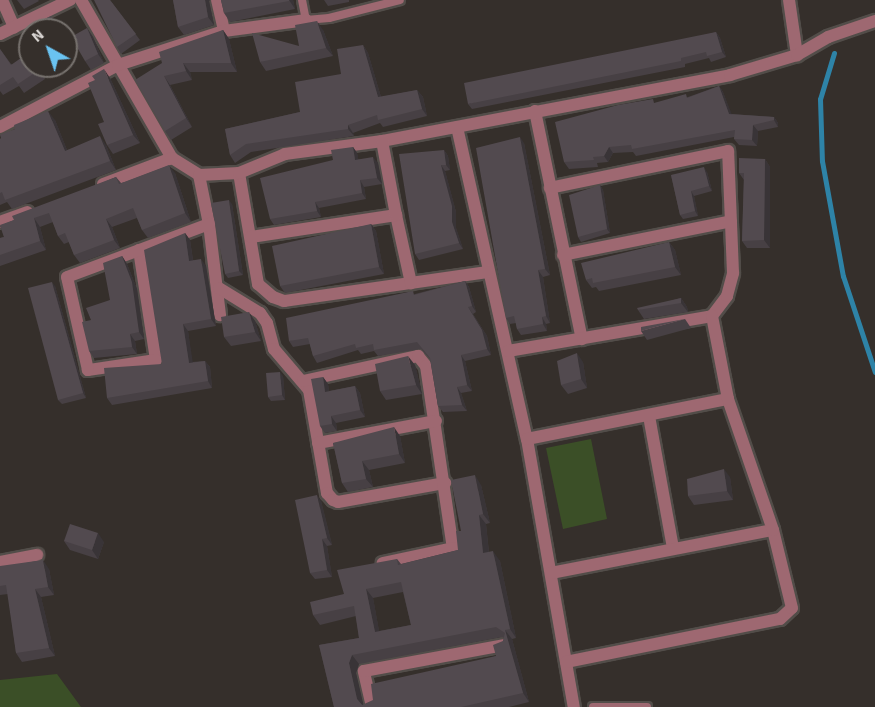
<!DOCTYPE html>
<style>
body{margin:0}
#map{position:relative;width:875px;height:707px;overflow:hidden;background:#352f2b;font-family:"Source Sans 3",sans-serif}
div>[style]{position:absolute}
[style*='--x']{left:calc(var(--x)*1px);top:calc(var(--y)*1px);width:calc(var(--w)*1px);rotate:calc(var(--a)*1deg)}
.green>*{inset:0;background:#3b4f27}
.stream>*{height:5px;margin:-2.5px;padding:0 2.5px;transform-origin:2.5px;border-radius:2.5px;background:#2e83a7}
.roads{filter:drop-shadow(2px 0 #524d49) drop-shadow(-2px 0 #524d49) drop-shadow(0 2px #524d49) drop-shadow(0 -2px #524d49)}
.service>*{height:8px;margin:-4px;padding:0 4px;transform-origin:4px;border-radius:4px;background:#9e6871}
.minor>*{height:12px;margin:-6px;padding:0 6px;transform-origin:6px;border-radius:6px;background:#9e6871}
.wall>*{inset:0;background:#474044}
.shaded-wall>*{inset:0;background:#393437}
.building>*{inset:0;background:#524a4f}
span{translate:-50% -50%;white-space:nowrap;text-align:center;line-height:1.15;-webkit-text-stroke:6px #352f2b;paint-order:stroke}
.north{position:absolute;left:18px;top:18px;width:60px;height:60px;box-sizing:border-box;background:#352f2b;border:2px solid #76716d;border-radius:50%;rotate:320deg;font-size:16px;font-weight:700;line-height:24px;text-align:center;color:#d8d4d1}
.north::after{content:'';display:block;margin:auto;width:21px;height:27px;background:#6ac3f1;clip-path:polygon(50% 0,100% 100%,50% 72%,0 100%)}
</style>
<div id="map">
<div class="green">
<div style="clip-path:polygon(591px 439px,607px 519px,563px 529px,546px 448px)"></div>
<div style="clip-path:polygon(57px 674px,81px 707px,0 707px,0 680px)"></div>
</div>
<div class="stream">
<div style="--x:834;--y:53;--w:48;--a:106.9"></div>
<div style="--x:820;--y:99;--w:62;--a:88.2"></div>
<div style="--x:822;--y:161;--w:117;--a:79.7"></div>
<div style="--x:843;--y:276;--w:101;--a:71.6"></div>
</div>
<div class="roads">
<div class="service">
<div style="--x:302;--y:0;--w:20;--a:79"></div>
<div style="--x:306;--y:20;--w:23;--a:-5"></div>
<div style="--x:329;--y:18;--w:73;--a:-14.2"></div>
<div style="--x:593;--y:707;--w:54;--a:0"></div>
</div>
<div class="minor">
<div style="--x:2;--y:0;--w:30;--a:66"></div>
<div style="--x:81;--y:0;--w:182;--a:60.1"></div>
<div style="--x:172;--y:158;--w:32;--a:32"></div>
<div style="--x:199;--y:175;--w:50;--a:78.5"></div>
<div style="--x:209;--y:224;--w:92;--a:83.1"></div>
<div style="--x:217;--y:0;--w:32;--a:77"></div>
<div style="--x:789;--y:0;--w:56;--a:81.7"></div>
<div style="--x:0;--y:34;--w:78;--a:-25.9"></div>
<div style="--x:535;--y:111;--w:233;--a:78.4"></div>
<div style="--x:0;--y:127;--w:133;--a:-27.7"></div>
<div style="--x:118;--y:65;--w:111;--a:-17.8"></div>
<div style="--x:224;--y:31;--w:83;--a:-7.6"></div>
<div style="--x:457;--y:127;--w:320;--a:77.4"></div>
<div style="--x:527;--y:439;--w:272;--a:80.1"></div>
<div style="--x:239;--y:173;--w:113;--a:80.3"></div>
<div style="--x:258;--y:284;--w:20;--a:41"></div>
<div style="--x:273;--y:297;--w:12;--a:20"></div>
<div style="--x:284;--y:301;--w:205;--a:-8.1"></div>
<div style="--x:199;--y:175;--w:40;--a:-2.9"></div>
<div style="--x:239;--y:173;--w:50;--a:-22.4"></div>
<div style="--x:285;--y:154;--w:98;--a:-7.6"></div>
<div style="--x:382;--y:141;--w:354;--a:-10.7"></div>
<div style="--x:730;--y:75;--w:70;--a:-16.6"></div>
<div style="--x:797;--y:55;--w:36;--a:-30"></div>
<div style="--x:828;--y:37;--w:50;--a:-18.8"></div>
<div style="--x:103;--y:184;--w:74;--a:-20.6"></div>
<div style="--x:396;--y:215;--w:70;--a:77.6"></div>
<div style="--x:0;--y:222;--w:29;--a:-20"></div>
<div style="--x:251;--y:237;--w:147;--a:-8.6"></div>
<div style="--x:396;--y:215;--w:75;--a:-100.7"></div>
<div style="--x:139;--y:250;--w:111;--a:81.2"></div>
<div style="--x:156;--y:360;--w:69;--a:171.6"></div>
<div style="--x:88;--y:370;--w:95;--a:-102.7"></div>
<div style="--x:67;--y:277;--w:152;--a:-20.5"></div>
<div style="--x:563;--y:255;--w:171;--a:-11.4"></div>
<div style="--x:219;--y:288;--w:48;--a:31.4"></div>
<div style="--x:260;--y:313;--w:12;--a:55"></div>
<div style="--x:267;--y:323;--w:27;--a:75"></div>
<div style="--x:274;--y:349;--w:54;--a:49.5"></div>
<div style="--x:309;--y:390;--w:105;--a:80.1"></div>
<div style="--x:327;--y:493;--w:9;--a:49"></div>
<div style="--x:333;--y:500;--w:5;--a:22"></div>
<div style="--x:338;--y:502;--w:109;--a:-10.1"></div>
<div style="--x:508;--y:351;--w:207;--a:-9.7"></div>
<div style="--x:712;--y:316;--w:25;--a:-53"></div>
<div style="--x:727;--y:296;--w:24;--a:-75"></div>
<div style="--x:733;--y:273;--w:122;--a:-92.3"></div>
<div style="--x:728;--y:151;--w:182;--a:168.3"></div>
<div style="--x:303;--y:381;--w:118;--a:-12.3"></div>
<div style="--x:418;--y:356;--w:13;--a:51"></div>
<div style="--x:426;--y:366;--w:184;--a:81.6"></div>
<div style="--x:453;--y:548;--w:72;--a:167.9"></div>
<div style="--x:649;--y:416;--w:134;--a:79.7"></div>
<div style="--x:527;--y:439;--w:205;--a:-11.3"></div>
<div style="--x:318;--y:443;--w:120;--a:-10.6"></div>
<div style="--x:0;--y:562;--w:38;--a:-11"></div>
<div style="--x:551;--y:573;--w:226;--a:-11"></div>
<div style="--x:566;--y:662;--w:218;--a:-11.4"></div>
<div style="--x:780;--y:619;--w:16;--a:-43"></div>
<div style="--x:792;--y:608;--w:80;--a:-103.7"></div>
<div style="--x:773;--y:530;--w:139;--a:-109"></div>
<div style="--x:728;--y:399;--w:85;--a:-100.9"></div>
<div style="--x:372;--y:707;--w:37;--a:-103"></div>
<div style="--x:364;--y:671;--w:142;--a:-10.5"></div>
</div>
</div>
<div class="wall">
<div style="clip-path:polygon(17px 0,38px 0,39px 1px,24px 9px)"></div>
<div style="clip-path:polygon(110px 0,140px 40px,121px 54px,117px 47px)"></div>
<div style="clip-path:polygon(173px 0,210px 0,209px 1px,214px 25px,184px 35px,178px 27px)"></div>
<div style="clip-path:polygon(221px 0,293px 0,295px 9px,230px 22px,224px 13px)"></div>
<div style="clip-path:polygon(324px 0,349px 0,349px 2px,328px 6px)"></div>
<div style="clip-path:polygon(87px 28px,93px 37px,104px 63px,91px 70px,85px 61px)"></div>
<div style="clip-path:polygon(223px 30px,229px 39px,237px 72px,190px 72px,192px 80px,170px 85px,192px 127px,171px 140px,165px 131px,162px 63px)"></div>
<div style="clip-path:polygon(323px 30px,333px 56px,266px 71px,260px 62px,299px 46px)"></div>
<div style="clip-path:polygon(716px 32px,720px 38px,726px 57px,711px 62px,709px 58px,685px 64px,685px 67px,472px 109px,468px 104px)"></div>
<div style="clip-path:polygon(363px 45px,368px 53px,381px 97px,417px 90px,423px 97px,427px 116px,383px 127px,380px 123px,353px 133px,354px 136px,251px 152px,235px 163px,230px 155px,225px 129px,300px 112px,341px 74px)"></div>
<div style="clip-path:polygon(0 49px,11px 64px,37px 66px,45px 79px,24px 93px,19px 86px,3px 95px,0 91px)"></div>
<div style="clip-path:polygon(110px 78px,140px 143px,113px 154px,107px 145px)"></div>
<div style="clip-path:polygon(719px 86px,723px 92px,731px 114px,774px 117px,778px 123px,778px 127px,758px 131px,757px 146px,739px 145px,734px 139px,734px 137px,636px 156px,633px 152px,613px 153px,608px 162px,597px 163px,598px 167px,569px 169px,564px 162px,656px 103px,688px 97px)"></div>
<div style="clip-path:polygon(55px 120px,67px 150px,106px 145px,116px 170px,12px 209px,7px 202px,0 205px,0 139px)"></div>
<div style="clip-path:polygon(524px 143px,550px 275px,543px 277px,550px 323px,546px 324px,547px 331px,521px 335px,517px 329px,516px 323px,510px 324px,506px 318px)"></div>
<div style="clip-path:polygon(353px 147px,357px 153px,358px 159px,378px 163px,382px 184px,364px 187px,366px 199px,319px 208px,321px 217px,274px 225px,270px 219px,333px 160px)"></div>
<div style="clip-path:polygon(444px 150px,448px 156px,450px 170px,445px 171px,456px 212px,456px 228px,463px 249px,419px 260px,415px 254px)"></div>
<div style="clip-path:polygon(765px 159px,770px 167px,770px 248px,747px 248px,742px 241px,744px 180px,739px 173px)"></div>
<div style="clip-path:polygon(707px 172px,712px 191px,694px 196px,698px 216px,683px 219px,680px 215px,671px 175px)"></div>
<div style="clip-path:polygon(175px 173px,191px 222px,148px 238px,142px 230px,137px 218px,112px 227px,120px 248px,80px 263px,74px 255px,69px 242px,64px 244px,58px 236px,53px 222px,40px 227px,46px 250px,0 266px,0 238px,4px 237px,0 226px,116px 177px,121px 183px)"></div>
<div style="clip-path:polygon(600px 185px,603px 190px,610px 233px,581px 242px,578px 237px)"></div>
<div style="clip-path:polygon(232px 204px,243px 275px,228px 278px,225px 274px)"></div>
<div style="clip-path:polygon(371px 224px,376px 231px,384px 274px,285px 293px,280px 286px)"></div>
<div style="clip-path:polygon(185px 233px,190px 240px,193px 260px,206px 266px,216px 326px,188px 331px,192px 362px,205px 361px,210px 367px,212px 388px,112px 405px,107px 398px,162px 364px)"></div>
<div style="clip-path:polygon(669px 242px,675px 250px,681px 275px,599px 291px,596px 287px,592px 288px,586px 280px)"></div>
<div style="clip-path:polygon(122px 256px,127px 264px,137px 289px,144px 339px,135px 341px,137px 354px,94px 358px,89px 351px,91px 320px,110px 300px)"></div>
<div style="clip-path:polygon(465px 281px,469px 287px,476px 312px,473px 314px,487px 336px,491px 355px,465px 361px,472px 391px,461px 393px,467px 411px,443px 412px,438px 406px,430px 359px,421px 349px,378px 356px,374px 351px,361px 354px,358px 350px,317px 363px,313px 356px,310px 344px,293px 347px,289px 341px,415px 294px)"></div>
<div style="clip-path:polygon(55px 286px,86px 398px,62px 404px,58px 400px)"></div>
<div style="clip-path:polygon(681px 298px,687px 307px,688px 312px,644px 319px,638px 310px)"></div>
<div style="clip-path:polygon(685px 319px,691px 328px,647px 340px,641px 331px)"></div>
<div style="clip-path:polygon(255px 321px,261px 341px,231px 346px,224px 337px)"></div>
<div style="clip-path:polygon(583px 362px,587px 388px,568px 394px,561px 385px)"></div>
<div style="clip-path:polygon(415px 365px,422px 394px,386px 400px,380px 391px)"></div>
<div style="clip-path:polygon(283px 376px,285px 400px,271px 401px,268px 397px)"></div>
<div style="clip-path:polygon(323px 377px,328px 384px,329px 391px,355px 386px,360px 393px,365px 417px,336px 423px,337px 431px,325px 433px,320px 426px)"></div>
<div style="clip-path:polygon(400px 436px,405px 463px,369px 470px,373px 487px,348px 492px,342px 483px,333px 443px)"></div>
<div style="clip-path:polygon(730px 477px,733px 500px,694px 505px,688px 496px)"></div>
<div style="clip-path:polygon(evenodd,481px 485px,490px 523px,486px 524px,489px 552px,500px 561px,516px 638px,512px 639px,529px 702px,509px 707px,334px 707px,319px 645px,359px 638px,356px 616px,320px 625px,313px 615px,344px 594px,397px 559px,401px 564px,458px 550px,461px 531px,481px 485px,403px 592px,411px 625px,379px 631px,373px 598px,403px 592px,481px 485px,502px 637px,504px 638px,503px 641px,496px 656px,363px 705px,356px 673px,359px 664px,502px 637px)"></div>
<div style="clip-path:polygon(321px 501px,332px 545px,327px 546px,332px 577px,315px 579px,310px 573px)"></div>
<div style="clip-path:polygon(64px 541px,104px 542px,98px 559px,70px 550px)"></div>
<div style="clip-path:polygon(0 566px,49px 569px,54px 595px,41px 597px,55px 656px,22px 662px,16px 653px,8px 594px,0 595px)"></div>
</div>
<div class="shaded-wall">
<div style="clip-path:polygon(205px 0,210px 0,209px 1px,214px 25px,208px 17px)"></div>
<div style="clip-path:polygon(289px 0,293px 0,295px 9px)"></div>
<div style="clip-path:polygon(317px 21px,323px 30px,333px 56px,326px 48px)"></div>
<div style="clip-path:polygon(87px 28px,93px 37px,104px 63px,98px 54px)"></div>
<div style="clip-path:polygon(223px 30px,229px 39px,237px 72px,231px 63px)"></div>
<div style="clip-path:polygon(716px 32px,720px 38px,726px 57px,722px 52px)"></div>
<div style="clip-path:polygon(363px 45px,368px 53px,383px 104px,378px 97px)"></div>
<div style="clip-path:polygon(183px 63px,190px 72px,192px 80px,186px 71px)"></div>
<div style="clip-path:polygon(104px 69px,110px 78px,140px 143px,133px 135px)"></div>
<div style="clip-path:polygon(164px 76px,170px 85px,192px 127px,186px 118px)"></div>
<div style="clip-path:polygon(719px 86px,723px 92px,734px 120px,729px 114px)"></div>
<div style="clip-path:polygon(417px 90px,423px 97px,427px 116px,422px 109px)"></div>
<div style="clip-path:polygon(48px 111px,55px 120px,71px 160px,65px 151px)"></div>
<div style="clip-path:polygon(774px 117px,778px 123px,778px 127px,774px 120px)"></div>
<div style="clip-path:polygon(348px 125px,353px 133px,354px 136px,348px 129px)"></div>
<div style="clip-path:polygon(753px 125px,758px 131px,757px 146px,752px 140px)"></div>
<div style="clip-path:polygon(100px 136px,106px 145px,116px 170px,110px 161px)"></div>
<div style="clip-path:polygon(520px 137px,524px 143px,550px 275px,545px 269px)"></div>
<div style="clip-path:polygon(353px 147px,357px 153px,360px 166px,355px 160px)"></div>
<div style="clip-path:polygon(609px 147px,613px 153px,608px 162px,604px 156px)"></div>
<div style="clip-path:polygon(444px 150px,448px 156px,450px 170px,446px 165px)"></div>
<div style="clip-path:polygon(373px 157px,378px 163px,382px 184px,377px 178px)"></div>
<div style="clip-path:polygon(765px 159px,770px 167px,770px 248px,764px 240px)"></div>
<div style="clip-path:polygon(169px 165px,175px 173px,191px 222px,185px 213px)"></div>
<div style="clip-path:polygon(441px 165px,445px 171px,456px 212px,456px 228px,463px 249px,459px 243px,452px 222px)"></div>
<div style="clip-path:polygon(704px 167px,707px 172px,712px 191px,709px 186px)"></div>
<div style="clip-path:polygon(360px 180px,364px 187px,366px 199px,362px 193px)"></div>
<div style="clip-path:polygon(600px 185px,603px 190px,610px 233px,607px 229px)"></div>
<div style="clip-path:polygon(691px 191px,694px 196px,698px 216px,695px 211px)"></div>
<div style="clip-path:polygon(229px 200px,232px 204px,243px 275px,239px 271px)"></div>
<div style="clip-path:polygon(315px 202px,319px 208px,321px 217px,317px 211px)"></div>
<div style="clip-path:polygon(34px 218px,40px 227px,46px 250px,40px 241px)"></div>
<div style="clip-path:polygon(106px 219px,112px 227px,120px 248px,114px 240px)"></div>
<div style="clip-path:polygon(371px 224px,376px 231px,384px 274px,379px 267px)"></div>
<div style="clip-path:polygon(185px 233px,190px 240px,194px 268px,189px 261px)"></div>
<div style="clip-path:polygon(669px 242px,675px 250px,681px 275px,675px 267px)"></div>
<div style="clip-path:polygon(122px 256px,127px 264px,137px 289px,144px 339px,139px 332px)"></div>
<div style="clip-path:polygon(201px 259px,206px 266px,216px 326px,211px 319px)"></div>
<div style="clip-path:polygon(538px 270px,543px 277px,550px 323px,546px 316px)"></div>
<div style="clip-path:polygon(465px 281px,469px 287px,476px 312px,472px 306px)"></div>
<div style="clip-path:polygon(52px 282px,55px 286px,86px 398px,83px 393px)"></div>
<div style="clip-path:polygon(681px 298px,687px 307px,688px 312px,681px 303px)"></div>
<div style="clip-path:polygon(468px 307px,487px 336px,491px 355px,487px 349px)"></div>
<div style="clip-path:polygon(249px 312px,255px 321px,261px 341px,255px 332px)"></div>
<div style="clip-path:polygon(542px 317px,546px 324px,547px 331px,543px 324px)"></div>
<div style="clip-path:polygon(183px 324px,188px 331px,194px 370px,189px 363px)"></div>
<div style="clip-path:polygon(130px 334px,135px 341px,137px 354px,132px 347px)"></div>
<div style="clip-path:polygon(577px 353px,583px 362px,587px 388px,581px 379px)"></div>
<div style="clip-path:polygon(461px 355px,465px 361px,472px 391px,467px 385px)"></div>
<div style="clip-path:polygon(408px 356px,415px 365px,422px 394px,416px 385px)"></div>
<div style="clip-path:polygon(205px 361px,210px 367px,212px 388px,208px 381px)"></div>
<div style="clip-path:polygon(280px 372px,283px 376px,285px 400px,282px 395px)"></div>
<div style="clip-path:polygon(323px 377px,328px 384px,330px 399px,325px 392px)"></div>
<div style="clip-path:polygon(355px 386px,360px 393px,365px 417px,360px 410px)"></div>
<div style="clip-path:polygon(457px 387px,461px 393px,467px 411px,462px 405px)"></div>
<div style="clip-path:polygon(331px 416px,336px 423px,337px 431px,332px 424px)"></div>
<div style="clip-path:polygon(394px 427px,400px 436px,405px 463px,399px 454px)"></div>
<div style="clip-path:polygon(362px 461px,369px 470px,373px 487px,366px 479px)"></div>
<div style="clip-path:polygon(724px 469px,730px 477px,733px 500px,727px 491px)"></div>
<div style="clip-path:polygon(475px 475px,481px 485px,490px 523px,483px 514px)"></div>
<div style="clip-path:polygon(317px 495px,321px 501px,332px 545px,327px 538px)"></div>
<div style="clip-path:polygon(479px 515px,486px 524px,490px 563px,483px 553px)"></div>
<div style="clip-path:polygon(98px 533px,104px 542px,98px 559px,92px 550px)"></div>
<div style="clip-path:polygon(322px 539px,327px 546px,332px 577px,327px 570px)"></div>
<div style="clip-path:polygon(493px 551px,500px 561px,516px 638px,510px 629px)"></div>
<div style="clip-path:polygon(43px 560px,49px 569px,54px 595px,48px 587px)"></div>
<div style="clip-path:polygon(35px 589px,41px 597px,55px 656px,49px 648px)"></div>
<div style="clip-path:polygon(366px 589px,373px 598px,381px 641px,375px 632px)"></div>
<div style="clip-path:polygon(505px 630px,512px 639px,529px 702px,523px 693px)"></div>
<div style="clip-path:polygon(352px 655px,359px 664px,356px 673px,364px 707px,357px 699px,349px 663px)"></div>
</div>
<div class="building">
<div style="clip-path:polygon(94px 0,110px 0,136px 34px,117px 47px)"></div>
<div style="clip-path:polygon(173px 0,205px 0,208px 17px,178px 27px)"></div>
<div style="clip-path:polygon(221px 0,289px 0,289px 1px,224px 13px)"></div>
<div style="clip-path:polygon(51px 16px,58px 30px,38px 30px,35px 24px)"></div>
<div style="clip-path:polygon(317px 21px,326px 48px,260px 62px,252px 33px,299px 46px,295px 25px)"></div>
<div style="clip-path:polygon(87px 28px,98px 54px,85px 61px,71px 37px)"></div>
<div style="clip-path:polygon(223px 30px,231px 63px,183px 63px,186px 71px,164px 76px,186px 118px,165px 131px,135px 80px,162px 63px,159px 52px)"></div>
<div style="clip-path:polygon(716px 32px,722px 52px,707px 56px,706px 52px,681px 58px,681px 61px,468px 104px,464px 83px)"></div>
<div style="clip-path:polygon(363px 45px,378px 97px,417px 90px,422px 109px,378px 120px,377px 115px,348px 125px,348px 129px,246px 144px,230px 155px,225px 129px,300px 112px,295px 82px,341px 74px,337px 49px)"></div>
<div style="clip-path:polygon(0 49px,11px 65px,28px 53px,30px 56px,30px 66px,36px 66px,39px 70px,18px 84px,13px 77px,0 85px)"></div>
<div style="clip-path:polygon(104px 69px,133px 135px,107px 145px,98px 124px,104px 122px,88px 83px,95px 80px,92px 76px)"></div>
<div style="clip-path:polygon(719px 86px,729px 114px,774px 117px,774px 120px,753px 125px,752px 140px,734px 139px,735px 130px,632px 149px,631px 145px,609px 147px,604px 156px,593px 157px,594px 160px,564px 162px,555px 122px,618px 105px,653px 99px,654px 103px,686px 94px,687px 98px)"></div>
<div style="clip-path:polygon(48px 111px,65px 151px,100px 136px,110px 161px,5px 200px,2px 192px,0 193px,0 139px,1px 138px,0 135px,15px 129px,14px 125px)"></div>
<div style="clip-path:polygon(520px 137px,545px 269px,538px 270px,546px 316px,542px 317px,543px 324px,517px 329px,514px 316px,506px 318px,476px 148px)"></div>
<div style="clip-path:polygon(353px 147px,355px 160px,373px 157px,377px 178px,360px 180px,362px 193px,315px 202px,317px 211px,270px 219px,260px 178px,333px 160px,331px 150px)"></div>
<div style="clip-path:polygon(444px 150px,446px 165px,441px 165px,452px 206px,452px 222px,459px 243px,415px 254px,399px 154px)"></div>
<div style="clip-path:polygon(739px 158px,765px 159px,764px 240px,742px 241px,744px 173px,739px 173px)"></div>
<div style="clip-path:polygon(169px 165px,185px 213px,142px 230px,133px 208px,106px 219px,114px 240px,74px 255px,65px 233px,58px 236px,49px 213px,34px 218px,40px 241px,0 255px,0 238px,4px 237px,0 225px,14px 220px,12px 216px,116px 177px,119px 184px)"></div>
<div style="clip-path:polygon(704px 167px,709px 186px,691px 191px,695px 211px,680px 215px,671px 175px)"></div>
<div style="clip-path:polygon(600px 185px,607px 229px,578px 237px,569px 195px)"></div>
<div style="clip-path:polygon(229px 200px,239px 271px,225px 274px,211px 203px)"></div>
<div style="clip-path:polygon(371px 224px,379px 267px,280px 286px,272px 246px)"></div>
<div style="clip-path:polygon(185px 233px,189px 261px,201px 259px,211px 319px,183px 324px,189px 363px,205px 361px,208px 381px,107px 398px,104px 368px,162px 364px,144px 250px)"></div>
<div style="clip-path:polygon(669px 242px,675px 267px,593px 283px,592px 278px,586px 280px,581px 263px)"></div>
<div style="clip-path:polygon(122px 256px,132px 282px,139px 332px,130px 334px,132px 347px,89px 351px,82px 322px,91px 320px,86px 308px,110px 300px,103px 263px)"></div>
<div style="clip-path:polygon(465px 281px,472px 306px,468px 307px,482px 330px,487px 349px,461px 355px,467px 385px,457px 387px,462px 405px,438px 406px,430px 358px,417px 342px,374px 350px,373px 344px,356px 348px,355px 344px,313px 356px,308px 338px,289px 341px,286px 318px,413px 291px,414px 295px)"></div>
<div style="clip-path:polygon(52px 282px,83px 393px,58px 400px,28px 288px)"></div>
<div style="clip-path:polygon(681px 298px,681px 303px,638px 310px,637px 308px)"></div>
<div style="clip-path:polygon(249px 312px,255px 332px,224px 337px,221px 317px)"></div>
<div style="clip-path:polygon(685px 319px,641px 331px,641px 327px)"></div>
<div style="clip-path:polygon(577px 353px,581px 379px,561px 385px,557px 361px)"></div>
<div style="clip-path:polygon(408px 356px,416px 385px,380px 391px,375px 364px)"></div>
<div style="clip-path:polygon(280px 372px,282px 395px,268px 397px,266px 373px)"></div>
<div style="clip-path:polygon(323px 377px,325px 392px,355px 386px,360px 410px,331px 416px,332px 424px,320px 426px,311px 379px)"></div>
<div style="clip-path:polygon(394px 427px,399px 454px,362px 461px,366px 479px,342px 483px,333px 443px)"></div>
<div style="clip-path:polygon(724px 469px,727px 491px,688px 496px,687px 479px)"></div>
<div style="clip-path:polygon(evenodd,475px 475px,483px 514px,479px 515px,483px 553px,493px 551px,510px 629px,505px 630px,523px 693px,461px 707px,334px 707px,319px 645px,359px 638px,354px 606px,313px 615px,310px 602px,344px 594px,337px 570px,397px 559px,398px 565px,458px 550px,456px 531px,461px 531px,451px 480px,475px 475px,401px 582px,411px 625px,375px 632px,366px 589px,401px 582px,475px 475px,496px 627px,505px 633px,503px 641px,493px 645px,496px 656px,371px 684px,373px 700px,362px 705px,357px 699px,349px 663px,352px 655px,496px 627px)"></div>
<div style="clip-path:polygon(317px 495px,327px 538px,322px 539px,327px 570px,310px 573px,295px 500px)"></div>
<div style="clip-path:polygon(70px 524px,98px 533px,92px 550px,64px 541px)"></div>
<div style="clip-path:polygon(43px 560px,48px 587px,35px 589px,49px 648px,16px 653px,6px 585px,0 586px,0 566px)"></div>
</div>
<div class="north">N</div>
</div>
